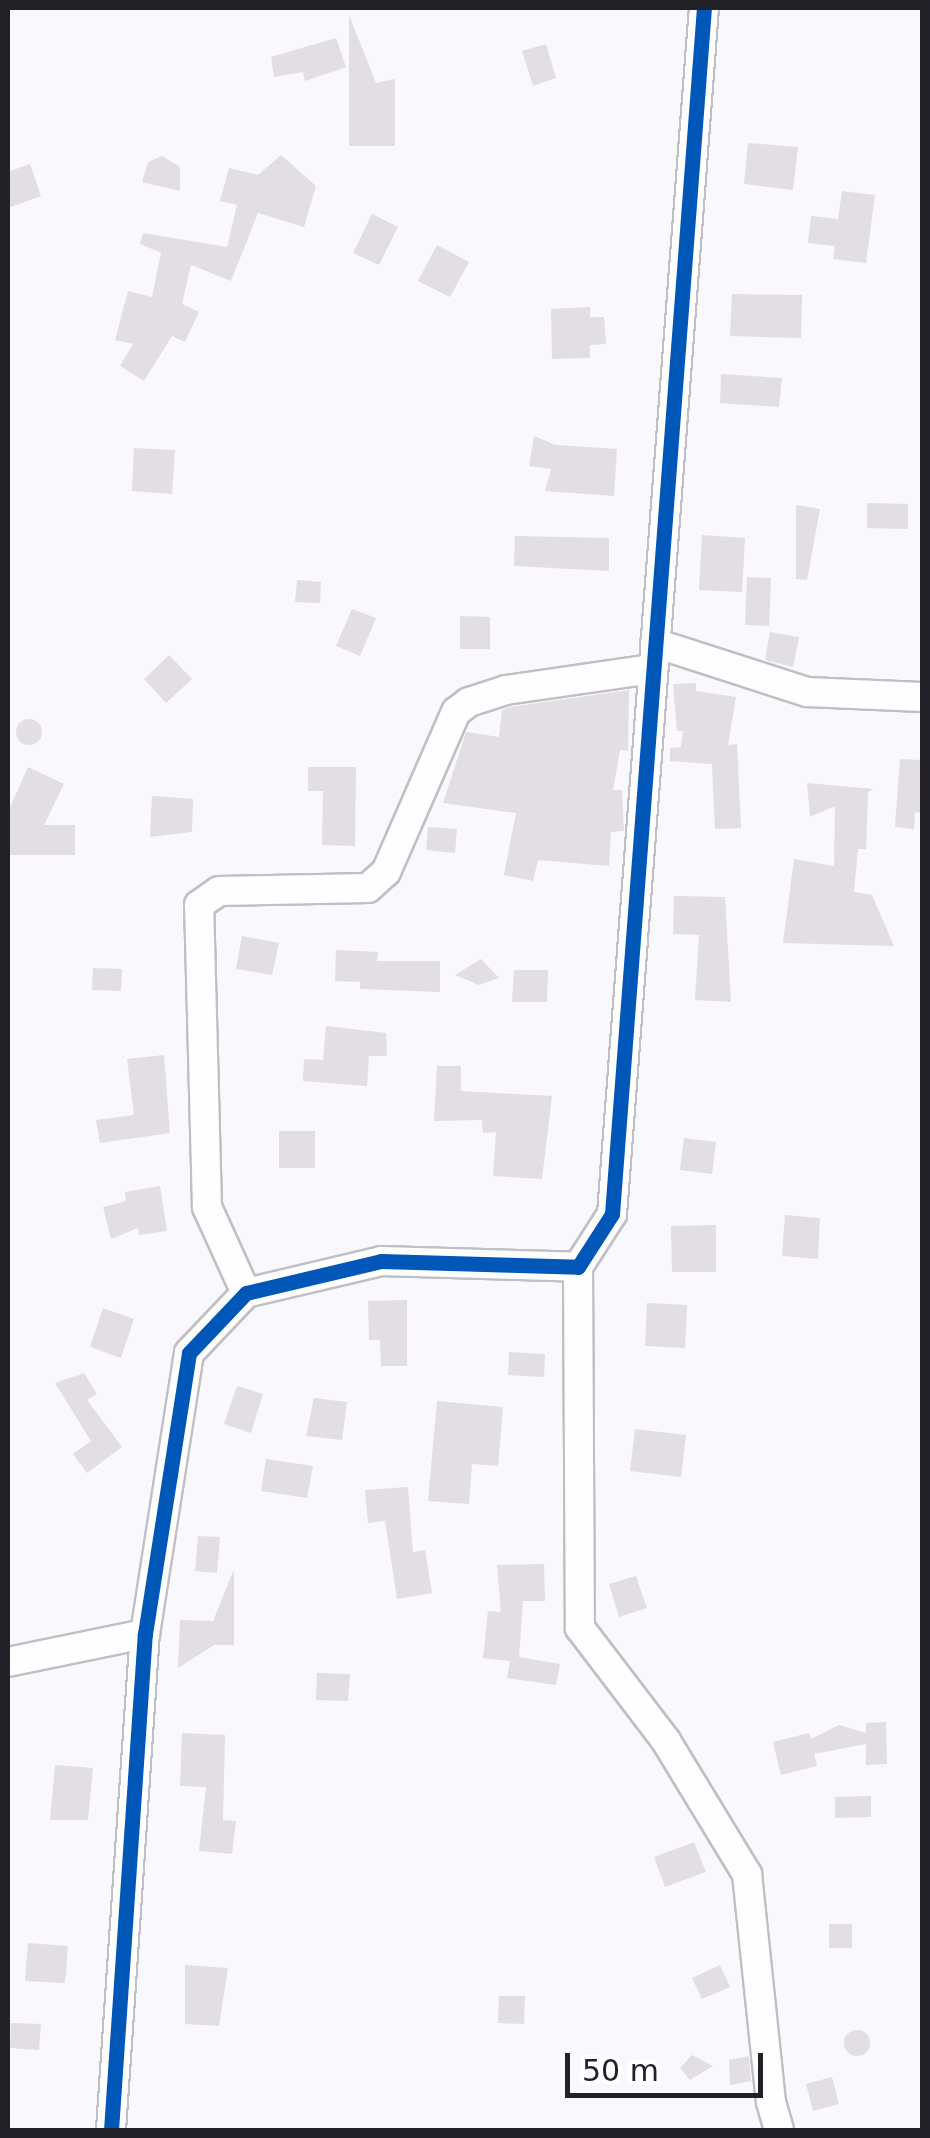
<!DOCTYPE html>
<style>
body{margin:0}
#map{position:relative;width:930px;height:2138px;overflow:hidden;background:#f8f8fd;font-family:"DejaVu Sans",sans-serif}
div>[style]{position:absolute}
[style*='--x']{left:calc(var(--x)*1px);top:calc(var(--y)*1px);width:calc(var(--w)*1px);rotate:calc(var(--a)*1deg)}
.building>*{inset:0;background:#e3dde4}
.round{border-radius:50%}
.roads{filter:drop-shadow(2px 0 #c0bfc5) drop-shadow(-2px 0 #c0bfc5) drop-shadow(0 2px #c0bfc5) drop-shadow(0 -2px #c0bfc5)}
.minor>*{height:28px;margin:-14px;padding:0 14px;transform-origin:14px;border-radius:14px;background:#fefeff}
.cycleway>*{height:15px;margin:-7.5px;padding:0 7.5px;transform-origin:7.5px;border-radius:7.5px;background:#0057b8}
span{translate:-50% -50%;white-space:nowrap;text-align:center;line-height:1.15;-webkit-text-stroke:9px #fff;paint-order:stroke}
.frame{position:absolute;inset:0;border:10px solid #222128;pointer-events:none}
.scale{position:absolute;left:565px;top:2053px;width:198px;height:45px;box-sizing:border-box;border:5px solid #222128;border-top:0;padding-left:12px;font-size:30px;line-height:35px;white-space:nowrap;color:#222128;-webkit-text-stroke:8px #fff;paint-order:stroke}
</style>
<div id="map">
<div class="building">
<div style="clip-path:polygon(349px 15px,376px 83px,395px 79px,395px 146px,349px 146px)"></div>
<div style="clip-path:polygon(336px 38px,346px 67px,305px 81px,303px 72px,274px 77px,271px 57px)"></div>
<div style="clip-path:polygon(546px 44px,556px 78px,533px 86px,522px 51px)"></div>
<div style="clip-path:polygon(748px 143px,798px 147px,793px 190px,744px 184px)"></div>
<div style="clip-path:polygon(281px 155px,316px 186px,304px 227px,258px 213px,231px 281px,191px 265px,182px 304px,199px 312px,185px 342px,172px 336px,144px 381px,120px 366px,133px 344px,115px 340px,128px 291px,152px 297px,161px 253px,140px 244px,143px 233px,227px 247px,237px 205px,220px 201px,229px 168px,258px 175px)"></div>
<div style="clip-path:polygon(162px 156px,180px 167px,180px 191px,142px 182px,148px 162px)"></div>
<div style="clip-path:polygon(30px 164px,41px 196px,8px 208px,8px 172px)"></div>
<div style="clip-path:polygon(842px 191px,875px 195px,866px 263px,833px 259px,835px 246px,808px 243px,811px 216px,838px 219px)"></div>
<div style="clip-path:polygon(372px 214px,398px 227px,379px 265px,353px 253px)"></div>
<div style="clip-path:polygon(437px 245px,469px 262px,450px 297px,418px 281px)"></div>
<div style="clip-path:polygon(732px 294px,802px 295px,801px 338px,730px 336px)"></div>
<div style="clip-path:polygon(590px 307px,590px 317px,604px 317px,606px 344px,590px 345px,590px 358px,552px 359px,551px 309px)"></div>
<div style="clip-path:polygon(721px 374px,782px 378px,779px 407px,720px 403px)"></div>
<div style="clip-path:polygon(534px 436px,556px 445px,617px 449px,614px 496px,545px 491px,551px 469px,529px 466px)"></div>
<div style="clip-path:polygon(134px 448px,175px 450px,172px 494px,132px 491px)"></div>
<div style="clip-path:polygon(867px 503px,908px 504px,908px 529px,867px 528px)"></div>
<div style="clip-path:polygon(796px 505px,820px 509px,807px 580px,796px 579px)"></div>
<div style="clip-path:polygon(702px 535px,745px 538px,742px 592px,699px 590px)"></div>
<div style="clip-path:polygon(515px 536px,609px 538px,609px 571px,514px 566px)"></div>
<div style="clip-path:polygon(747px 577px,771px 578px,769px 626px,745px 625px)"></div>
<div style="clip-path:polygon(297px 580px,321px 582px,320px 603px,295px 602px)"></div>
<div style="clip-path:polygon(352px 609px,376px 618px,360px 656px,336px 646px)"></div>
<div style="clip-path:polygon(460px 616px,490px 617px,490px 649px,460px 649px)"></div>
<div style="clip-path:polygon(770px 632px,799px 637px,793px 667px,765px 660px)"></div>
<div style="clip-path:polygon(169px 655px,192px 679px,166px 703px,144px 679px)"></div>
<div style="clip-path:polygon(696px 683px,696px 691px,736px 697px,728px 745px,737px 744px,741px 828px,715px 829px,712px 764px,670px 761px,670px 748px,681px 747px,683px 731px,677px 731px,673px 684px)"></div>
<div style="clip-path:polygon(629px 690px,628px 751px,620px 750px,613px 790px,622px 790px,624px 831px,611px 832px,609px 866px,538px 860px,533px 881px,504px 875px,516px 813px,443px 803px,466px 732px,499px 737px,502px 710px,510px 707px)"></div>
<div class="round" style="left:16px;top:719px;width:26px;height:26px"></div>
<div style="clip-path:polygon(900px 759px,920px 760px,922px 813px,915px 812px,914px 829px,895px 827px)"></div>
<div style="clip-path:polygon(28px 767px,64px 784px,44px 825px,75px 825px,75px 855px,8px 855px,8px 812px)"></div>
<div style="clip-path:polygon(308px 767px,356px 767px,355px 846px,322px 845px,323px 791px,308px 791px)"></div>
<div style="clip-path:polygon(807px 783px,874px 789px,868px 792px,866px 849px,858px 849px,854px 892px,872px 895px,894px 946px,783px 943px,794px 859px,834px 866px,835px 806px,810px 817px)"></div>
<div style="clip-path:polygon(152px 796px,193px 799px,192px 832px,150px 837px)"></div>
<div style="clip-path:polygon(428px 827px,457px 829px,455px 853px,426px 850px)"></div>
<div style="clip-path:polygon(674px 896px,725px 897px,731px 1002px,695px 1000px,699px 935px,673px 934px)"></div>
<div style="clip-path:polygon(242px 936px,279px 943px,272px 975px,236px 969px)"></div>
<div style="clip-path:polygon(336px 950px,378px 952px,377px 961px,440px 961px,440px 992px,360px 989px,360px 982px,335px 981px)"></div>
<div style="clip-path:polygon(481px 959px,499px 978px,479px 985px,455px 975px)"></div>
<div style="clip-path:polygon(93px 968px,122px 969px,121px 991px,92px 990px)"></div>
<div style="clip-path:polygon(514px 970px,548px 970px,547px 1002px,512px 1002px)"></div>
<div style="clip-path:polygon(326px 1026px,386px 1033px,387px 1056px,369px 1056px,367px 1086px,303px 1081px,304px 1059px,323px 1060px)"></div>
<div style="clip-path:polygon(164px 1055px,170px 1133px,100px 1143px,96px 1120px,134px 1115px,127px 1059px)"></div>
<div style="clip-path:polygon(437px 1066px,461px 1066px,461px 1091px,552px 1096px,542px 1179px,493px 1176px,496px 1132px,483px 1133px,482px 1120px,434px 1121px)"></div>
<div style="clip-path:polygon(279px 1131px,315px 1131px,315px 1168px,279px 1168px)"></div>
<div style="clip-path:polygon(684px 1138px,716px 1142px,712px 1174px,680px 1170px)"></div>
<div style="clip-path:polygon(160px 1186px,167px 1231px,139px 1235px,138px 1228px,111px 1239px,103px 1207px,126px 1201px,125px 1192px)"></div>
<div style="clip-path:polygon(785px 1215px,820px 1218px,818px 1259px,782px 1256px)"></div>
<div style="clip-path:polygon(716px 1225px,716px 1272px,672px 1272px,671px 1226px)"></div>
<div style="clip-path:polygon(407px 1300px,407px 1366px,381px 1366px,380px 1340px,369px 1340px,368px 1301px)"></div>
<div style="clip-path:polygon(647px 1303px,687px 1305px,685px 1348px,645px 1346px)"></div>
<div style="clip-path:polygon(103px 1308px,134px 1319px,121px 1358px,90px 1347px)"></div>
<div style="clip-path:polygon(509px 1352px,545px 1354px,544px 1377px,508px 1375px)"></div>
<div style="clip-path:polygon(84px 1373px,97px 1394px,87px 1400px,122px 1447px,87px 1473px,73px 1454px,91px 1441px,55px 1383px)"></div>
<div style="clip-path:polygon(237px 1386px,263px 1394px,251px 1433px,224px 1424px)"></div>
<div style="clip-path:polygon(314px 1398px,347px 1402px,342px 1440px,306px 1436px)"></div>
<div style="clip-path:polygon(437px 1401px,503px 1407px,498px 1466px,472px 1464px,469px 1504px,428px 1501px)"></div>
<div style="clip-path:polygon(635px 1429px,686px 1435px,681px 1477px,630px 1471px)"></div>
<div style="clip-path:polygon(266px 1459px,313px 1466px,307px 1498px,261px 1491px)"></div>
<div style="clip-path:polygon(408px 1487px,413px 1552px,425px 1550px,432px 1593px,397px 1599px,385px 1521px,368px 1523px,365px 1490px)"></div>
<div style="clip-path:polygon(198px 1536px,220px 1537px,217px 1573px,195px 1571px)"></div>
<div style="clip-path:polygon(544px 1564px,545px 1601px,523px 1601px,519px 1657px,560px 1664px,556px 1685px,507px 1678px,510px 1661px,483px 1658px,488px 1611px,501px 1612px,497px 1565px)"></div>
<div style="clip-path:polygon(234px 1569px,234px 1645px,214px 1645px,178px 1668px,180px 1620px,213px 1621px)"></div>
<div style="clip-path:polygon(636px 1576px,647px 1608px,619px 1617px,609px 1584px)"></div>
<div style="clip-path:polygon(317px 1673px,350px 1674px,348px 1701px,316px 1700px)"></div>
<div style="clip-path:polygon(886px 1722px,887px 1764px,866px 1765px,866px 1744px,814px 1754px,817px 1766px,781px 1775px,773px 1742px,809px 1733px,811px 1739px,839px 1725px,866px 1733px,866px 1723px)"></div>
<div style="clip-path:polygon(182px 1733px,225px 1735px,223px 1820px,236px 1821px,232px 1854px,199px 1851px,206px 1787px,180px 1786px)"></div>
<div style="clip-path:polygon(55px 1765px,93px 1768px,88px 1820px,50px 1820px)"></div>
<div style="clip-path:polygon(871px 1796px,871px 1817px,835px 1818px,835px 1797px)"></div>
<div style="clip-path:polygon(694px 1842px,706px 1872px,665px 1887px,654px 1857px)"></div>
<div style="clip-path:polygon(829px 1924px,852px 1924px,852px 1948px,829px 1948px)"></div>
<div style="clip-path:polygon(28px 1943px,68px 1946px,65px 1983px,25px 1981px)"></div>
<div style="clip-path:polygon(185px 1965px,228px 1968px,219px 2026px,185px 2024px)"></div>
<div style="clip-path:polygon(720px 1965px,730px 1987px,702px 1999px,692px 1978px)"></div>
<div style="clip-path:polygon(499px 1996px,525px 1996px,524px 2024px,498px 2023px)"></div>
<div style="clip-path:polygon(11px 2023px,41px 2024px,39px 2050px,10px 2048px)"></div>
<div class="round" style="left:844px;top:2030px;width:26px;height:26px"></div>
<div style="clip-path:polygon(692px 2055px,713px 2066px,690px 2080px,680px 2068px)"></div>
<div style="clip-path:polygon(749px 2056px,751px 2081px,730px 2085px,729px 2060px)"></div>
<div style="clip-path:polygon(832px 2077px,839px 2104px,813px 2111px,806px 2084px)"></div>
</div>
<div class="roads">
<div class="minor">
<div style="--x:655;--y:643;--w:160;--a:17.9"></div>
<div style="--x:807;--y:692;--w:115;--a:2.5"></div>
<div style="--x:578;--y:1267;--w:361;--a:89.7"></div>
<div style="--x:580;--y:1628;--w:142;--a:52.7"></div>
<div style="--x:666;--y:1741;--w:156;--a:58.7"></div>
<div style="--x:747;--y:1874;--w:229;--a:84"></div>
<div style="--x:771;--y:2102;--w:29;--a:74"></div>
<div style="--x:246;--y:1293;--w:94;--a:-114.4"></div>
<div style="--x:207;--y:1207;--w:302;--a:-91.5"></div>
<div style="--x:199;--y:905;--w:24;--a:-35"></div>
<div style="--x:219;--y:891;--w:149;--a:-1.2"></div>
<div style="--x:368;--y:888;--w:24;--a:-42"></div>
<div style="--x:386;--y:872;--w:175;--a:-66.4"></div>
<div style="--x:456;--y:712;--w:16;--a:-38"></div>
<div style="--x:469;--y:702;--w:39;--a:-18"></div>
<div style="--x:506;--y:690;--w:148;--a:-8.2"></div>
<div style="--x:8;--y:1662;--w:140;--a:-11.6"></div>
<div style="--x:111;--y:2130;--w:497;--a:-86.1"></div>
<div style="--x:145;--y:1634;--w:284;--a:-81.1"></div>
<div style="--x:189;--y:1353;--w:83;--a:-46.5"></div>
<div style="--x:246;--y:1293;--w:139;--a:-13.3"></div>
<div style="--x:381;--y:1261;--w:197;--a:1.7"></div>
<div style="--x:578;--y:1267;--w:63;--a:-57.3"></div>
<div style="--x:612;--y:1214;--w:1210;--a:-85.64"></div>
</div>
</div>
<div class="cycleway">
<div style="--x:111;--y:2130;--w:497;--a:-86.1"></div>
<div style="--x:145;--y:1634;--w:284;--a:-81.1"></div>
<div style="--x:189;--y:1353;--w:83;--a:-46.5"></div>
<div style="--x:246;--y:1293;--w:139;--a:-13.3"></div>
<div style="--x:381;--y:1261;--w:197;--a:1.7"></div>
<div style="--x:578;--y:1267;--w:63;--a:-57.3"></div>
<div style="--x:612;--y:1214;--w:1210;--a:-85.64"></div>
</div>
<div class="frame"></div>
<div class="scale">50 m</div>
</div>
